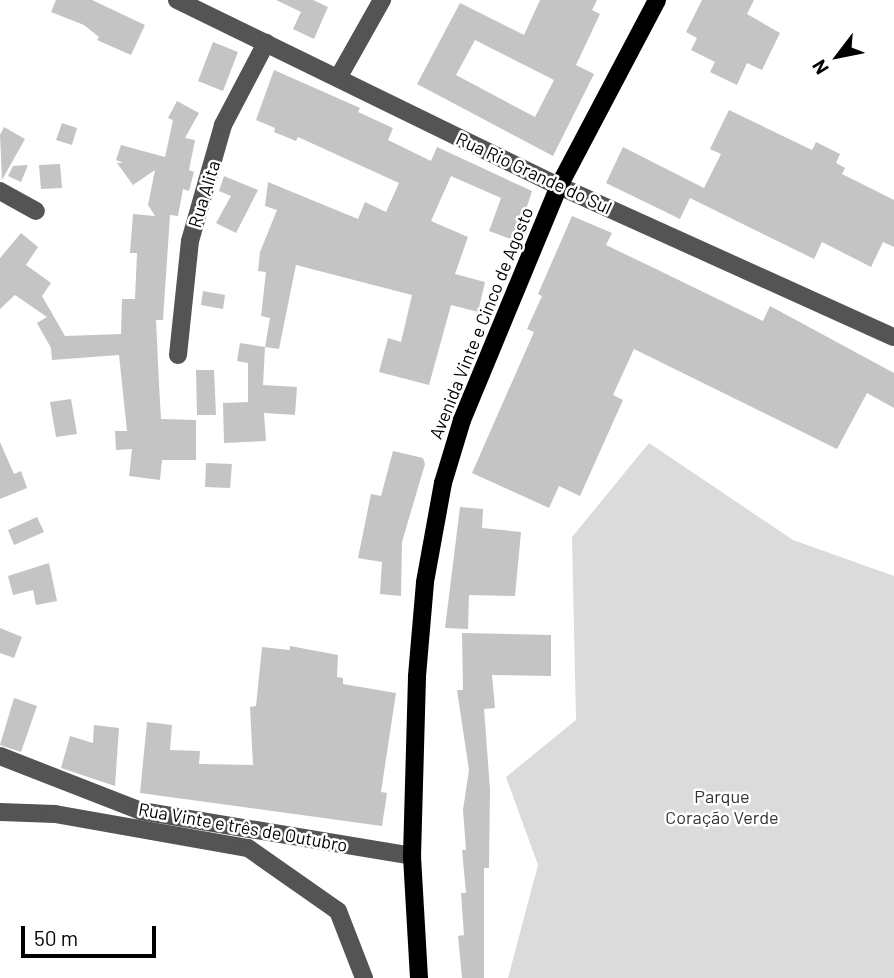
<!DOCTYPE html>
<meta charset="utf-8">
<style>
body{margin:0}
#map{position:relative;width:894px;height:978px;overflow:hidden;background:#fff;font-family:Barlow,sans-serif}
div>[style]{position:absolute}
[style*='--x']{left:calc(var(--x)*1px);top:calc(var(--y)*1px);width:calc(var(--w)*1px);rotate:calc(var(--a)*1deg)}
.green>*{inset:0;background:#dbdbdb}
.building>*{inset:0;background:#c4c4c4}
.minor>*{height:18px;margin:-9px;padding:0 9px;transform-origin:9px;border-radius:9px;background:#545454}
.major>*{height:18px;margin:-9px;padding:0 9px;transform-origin:9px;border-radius:9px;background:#000}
span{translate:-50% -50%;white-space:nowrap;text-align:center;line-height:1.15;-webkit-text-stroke:5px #fff;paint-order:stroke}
.street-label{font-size:18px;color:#000}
.park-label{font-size:18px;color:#323232}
.north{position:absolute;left:803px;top:21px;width:70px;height:70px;-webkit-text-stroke:5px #fff;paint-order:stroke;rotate:238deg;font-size:19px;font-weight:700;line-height:28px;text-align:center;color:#000}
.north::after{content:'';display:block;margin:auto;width:24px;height:32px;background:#000;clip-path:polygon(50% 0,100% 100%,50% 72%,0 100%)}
.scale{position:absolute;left:21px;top:926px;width:135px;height:32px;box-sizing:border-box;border:4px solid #000;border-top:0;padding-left:9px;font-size:21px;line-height:24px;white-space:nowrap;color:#000;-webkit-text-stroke:5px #fff;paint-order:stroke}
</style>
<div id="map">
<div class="green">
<div style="clip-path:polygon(649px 443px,793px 540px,894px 576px,894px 978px,508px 978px,538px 865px,506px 777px,576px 720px,572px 537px)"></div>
</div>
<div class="building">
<div style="clip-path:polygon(56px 0,92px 0,145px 25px,131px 55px,97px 40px,99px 37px,84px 25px,51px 12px)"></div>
<div style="clip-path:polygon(276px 0,313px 0,328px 7px,314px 39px,293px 29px,301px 12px)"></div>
<div style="clip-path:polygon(evenodd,540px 0,597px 0,592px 10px,600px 14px,576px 65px,594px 74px,553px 156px,417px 84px,460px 3px,524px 35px,540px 0,475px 40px,554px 80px,535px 117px,456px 75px,475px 40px)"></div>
<div style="clip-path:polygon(702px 0,754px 0,747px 14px,780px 33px,762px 70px,747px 63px,737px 85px,710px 72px,715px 62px,691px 50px,697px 38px,686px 32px)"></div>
<div style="clip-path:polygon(213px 42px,238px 52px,223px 91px,198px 81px)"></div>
<div style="clip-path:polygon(274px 70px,360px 108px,358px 112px,393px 128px,388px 140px,431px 161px,437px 147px,532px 191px,516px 241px,489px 231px,501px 198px,451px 176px,431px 221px,468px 237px,455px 274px,485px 282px,478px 312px,451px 305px,429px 385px,379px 372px,388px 338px,401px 342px,412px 295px,296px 265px,279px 349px,265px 347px,270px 318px,261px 316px,266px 272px,258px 271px,260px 252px,277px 210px,265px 206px,268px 182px,358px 219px,365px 202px,386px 212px,399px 183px,298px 137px,296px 141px,274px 132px,275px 128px,256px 120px)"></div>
<div style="clip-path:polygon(177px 101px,199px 113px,185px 138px,195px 140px,189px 170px,194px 172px,189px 191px,183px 189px,178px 216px,170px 215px,163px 320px,156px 320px,159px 384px,161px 419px,196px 420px,196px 460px,162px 460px,160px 480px,129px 476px,132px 449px,116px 450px,115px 431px,127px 431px,119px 355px,52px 360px,51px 348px,37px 323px,47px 317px,15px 295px,0 309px,0 258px,21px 233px,38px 247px,26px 265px,51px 283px,42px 296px,65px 336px,121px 334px,122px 299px,135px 299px,137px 253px,130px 253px,133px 214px,155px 216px,148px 205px,155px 170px,133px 185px,117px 163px,123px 163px,116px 160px,121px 145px,165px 157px,173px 120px,168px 118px)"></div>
<div style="clip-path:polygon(729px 110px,812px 150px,816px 142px,840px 154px,836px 163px,845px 168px,842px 174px,894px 200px,894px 247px,883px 242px,871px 267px,822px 242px,814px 259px,690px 198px,680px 219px,606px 183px,623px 147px,704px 188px,721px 154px,710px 149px)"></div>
<div style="clip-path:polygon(62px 123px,77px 128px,72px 145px,56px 140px)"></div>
<div style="clip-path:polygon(4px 127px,25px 139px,2px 180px,0 135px)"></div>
<div style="clip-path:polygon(60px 164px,62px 188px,41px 189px,39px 165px)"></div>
<div style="clip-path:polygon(28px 165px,21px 182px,8px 176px,13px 166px)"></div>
<div style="clip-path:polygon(224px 176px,258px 190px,236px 233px,216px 223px,231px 196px,219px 191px)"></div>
<div style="clip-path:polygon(572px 216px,612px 233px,606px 245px,656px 269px,763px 321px,770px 306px,894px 373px,894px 408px,867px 393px,837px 449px,634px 349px,613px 395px,623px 400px,580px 496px,559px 486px,549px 508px,472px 473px,534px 332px,527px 329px,542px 296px,538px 294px)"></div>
<div style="clip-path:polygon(203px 291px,225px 295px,223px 309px,201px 305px)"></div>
<div style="clip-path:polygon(240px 343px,265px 347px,263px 385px,297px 387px,295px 415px,264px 413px,266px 441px,224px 443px,223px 403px,248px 402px,248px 363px,237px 361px)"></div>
<div style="clip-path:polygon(196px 370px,214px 370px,216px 415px,197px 415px)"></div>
<div style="clip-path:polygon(71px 399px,77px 434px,56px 437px,50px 402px)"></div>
<div style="clip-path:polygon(0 442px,14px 474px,21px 471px,27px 488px,0 499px)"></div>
<div style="clip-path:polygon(393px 451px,423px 458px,425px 464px,402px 542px,401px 596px,380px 594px,382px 562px,358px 558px,371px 494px,381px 496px)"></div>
<div style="clip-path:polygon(206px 463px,232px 464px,230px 488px,205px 487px)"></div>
<div style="clip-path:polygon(460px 507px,483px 509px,482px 528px,521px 532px,515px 596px,469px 595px,468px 629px,445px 628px)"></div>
<div style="clip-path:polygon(37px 517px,44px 532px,14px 545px,8px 530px)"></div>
<div style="clip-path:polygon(49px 563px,57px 601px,36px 605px,33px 590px,13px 595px,8px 576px)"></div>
<div style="clip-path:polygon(0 628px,22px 637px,14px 658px,0 653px)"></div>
<div style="clip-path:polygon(462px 633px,551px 635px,551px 676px,492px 675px,495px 708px,484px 709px,490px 789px,489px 868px,484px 868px,484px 978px,462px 978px,458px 936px,464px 935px,461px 893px,466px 893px,462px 850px,466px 850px,463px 810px,469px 770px,457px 690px,463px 690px)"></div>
<div style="clip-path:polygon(290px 646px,338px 655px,337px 677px,343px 678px,343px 684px,396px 693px,381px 792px,387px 793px,382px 826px,140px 793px,147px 722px,172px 725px,170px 750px,200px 751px,199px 764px,253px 765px,250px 707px,256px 706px,262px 647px,290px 650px)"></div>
<div style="clip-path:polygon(14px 698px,37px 706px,21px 752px,0 745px)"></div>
<div style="clip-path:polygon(94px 725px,119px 728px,115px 786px,61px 768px,70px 736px,93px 743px)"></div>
</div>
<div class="minor">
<div style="--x:177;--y:0;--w:425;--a:26"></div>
<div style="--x:559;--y:186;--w:367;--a:24.3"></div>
<div style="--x:338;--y:78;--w:90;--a:-60.6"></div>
<div style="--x:0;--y:191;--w:41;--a:29.1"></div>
<div style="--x:178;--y:355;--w:115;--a:-84"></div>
<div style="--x:190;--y:241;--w:121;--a:-74.1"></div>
<div style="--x:223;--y:125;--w:93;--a:-62.3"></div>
<div style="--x:0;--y:756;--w:151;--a:21.3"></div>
<div style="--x:141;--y:811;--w:275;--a:9.4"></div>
<div style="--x:0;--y:812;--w:55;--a:2.1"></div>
<div style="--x:55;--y:814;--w:196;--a:10"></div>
<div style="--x:248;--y:848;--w:110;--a:35"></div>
<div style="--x:338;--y:911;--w:72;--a:68.8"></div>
</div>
<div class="major">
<div style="--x:419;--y:978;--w:122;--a:-93.3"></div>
<div style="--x:412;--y:856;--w:180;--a:-88.4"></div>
<div style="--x:417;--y:676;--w:94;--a:-85.1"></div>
<div style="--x:425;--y:582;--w:101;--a:-79.7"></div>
<div style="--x:443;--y:483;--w:66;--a:-73.2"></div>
<div style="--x:462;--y:420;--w:253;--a:-67.5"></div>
<div style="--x:559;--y:186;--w:210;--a:-62.2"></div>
</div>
<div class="street-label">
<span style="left:534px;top:173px;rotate:25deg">Rua Rio Grande do Sul</span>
<span style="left:204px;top:194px;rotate:-73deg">Rua Alita</span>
<span style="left:481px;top:323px;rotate:-68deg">Avenida Vinte e Cinco de Agosto</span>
<span style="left:243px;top:827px;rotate:10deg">Rua Vinte e três de Outubro</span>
</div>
<div class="park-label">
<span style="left:722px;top:807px">Parque<br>Coração Verde</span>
</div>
<div class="north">N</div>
<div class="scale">50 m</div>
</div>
